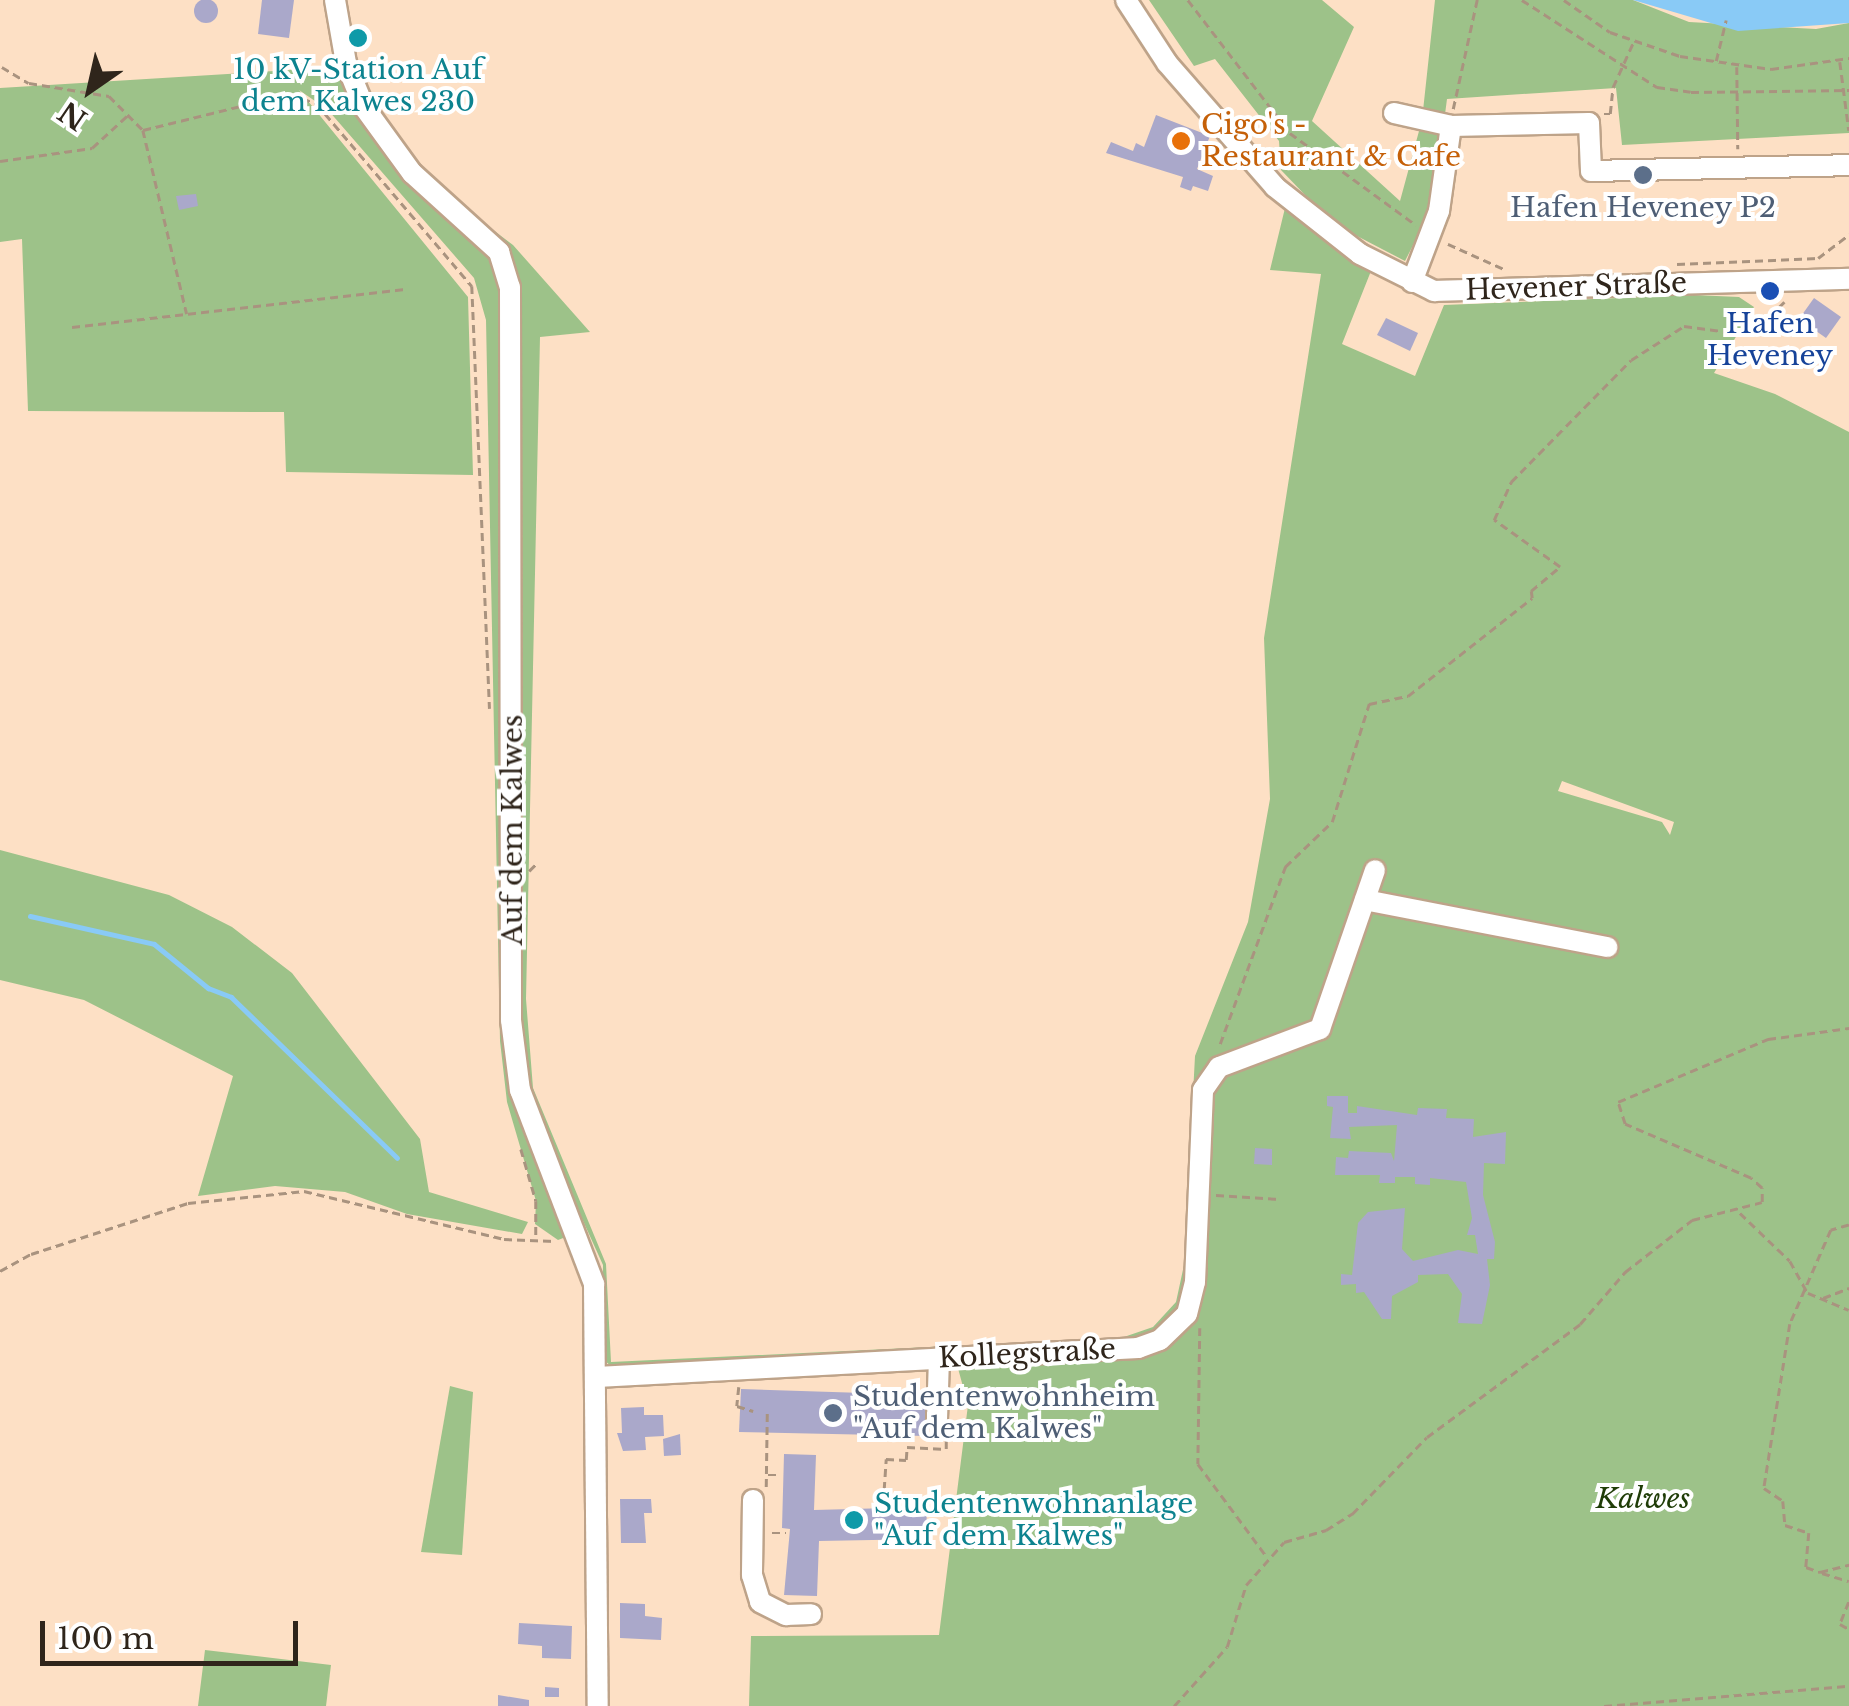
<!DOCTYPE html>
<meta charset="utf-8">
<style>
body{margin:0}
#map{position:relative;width:1849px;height:1706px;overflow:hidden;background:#fde0c5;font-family:"Libre Baskerville",serif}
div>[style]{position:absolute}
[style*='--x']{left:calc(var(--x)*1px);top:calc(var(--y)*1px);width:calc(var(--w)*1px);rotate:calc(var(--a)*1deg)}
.green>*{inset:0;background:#9dc289}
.water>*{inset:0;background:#89caf6}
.stream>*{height:5px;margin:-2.5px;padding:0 2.5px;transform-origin:2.5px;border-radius:2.5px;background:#89caf6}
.building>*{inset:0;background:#aaa8ca}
.round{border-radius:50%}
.path>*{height:2.5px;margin-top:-1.25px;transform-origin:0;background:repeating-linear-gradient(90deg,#a9937f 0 8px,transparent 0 13px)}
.roads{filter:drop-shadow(2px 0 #bea389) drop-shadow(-2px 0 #bea389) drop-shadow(0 2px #bea389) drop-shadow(0 -2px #bea389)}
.minor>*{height:20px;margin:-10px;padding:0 10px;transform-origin:10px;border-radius:10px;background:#fff}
.dots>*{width:28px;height:28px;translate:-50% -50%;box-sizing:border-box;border:5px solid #fff;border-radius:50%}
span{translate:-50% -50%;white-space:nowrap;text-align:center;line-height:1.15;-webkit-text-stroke:8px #fff;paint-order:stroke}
.culture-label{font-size:28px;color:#0d838f}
.left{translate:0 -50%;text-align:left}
.food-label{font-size:28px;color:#c56008}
.service-label{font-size:28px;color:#4e5e75}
.street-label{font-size:28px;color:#2f251b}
.transit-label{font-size:28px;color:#164399}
.park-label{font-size:28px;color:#203d08;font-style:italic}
.north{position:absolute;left:40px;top:40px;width:100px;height:100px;-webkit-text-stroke:8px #fff;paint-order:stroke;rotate:214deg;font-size:28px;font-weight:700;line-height:40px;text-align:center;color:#2f251b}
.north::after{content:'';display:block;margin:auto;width:35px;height:45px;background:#2f251b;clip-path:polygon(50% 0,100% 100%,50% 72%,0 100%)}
.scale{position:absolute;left:40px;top:1621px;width:258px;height:45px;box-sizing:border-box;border:5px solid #2f251b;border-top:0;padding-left:12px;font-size:30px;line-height:35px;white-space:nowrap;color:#2f251b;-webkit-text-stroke:8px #fff;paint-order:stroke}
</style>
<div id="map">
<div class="green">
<div style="clip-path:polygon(1149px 0,1322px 0,1354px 27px,1312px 121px,1400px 201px,1422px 120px,1435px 0,1633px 0,1689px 22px,1816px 29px,1849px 23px,1849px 133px,1622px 145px,1616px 88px,1447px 99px,1433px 206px,1405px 261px,1332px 223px,1281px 170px,1279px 141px,1215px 59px,1194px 66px)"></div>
<div style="clip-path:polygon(307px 69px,338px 74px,349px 97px,485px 247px,504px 295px,505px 1021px,571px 1235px,558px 1240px,535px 1224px,536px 1201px,507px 1102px,500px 1041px,486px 320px,474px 278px,328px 110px,299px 90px,468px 297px,473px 475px,286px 472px,284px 412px,28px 411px,22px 239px,0 242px,0 88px)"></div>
<div style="clip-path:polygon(evenodd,440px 190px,513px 245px,590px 332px,540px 337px,526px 999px,533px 1088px,606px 1264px,611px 1362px,1121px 1338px,1153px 1327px,1176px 1302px,1184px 1265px,1195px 1056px,1248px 922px,1270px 799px,1264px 638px,1321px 274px,1270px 270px,1285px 208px,1371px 271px,1342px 344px,1415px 376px,1444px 305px,1694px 295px,1739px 297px,1754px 307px,1714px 373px,1775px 394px,1849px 432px,1849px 1706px,749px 1706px,751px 1636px,939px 1635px,968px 1405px,953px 1350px,614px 1369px,602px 1358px,603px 1265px,536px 1117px,522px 1061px,518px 288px,440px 190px,1562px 781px,1674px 822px,1670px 835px,1662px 822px,1558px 791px,1562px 781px)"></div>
<div style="clip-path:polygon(0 850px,169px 895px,232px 927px,292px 973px,420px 1139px,429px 1192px,528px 1222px,522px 1234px,407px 1214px,345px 1192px,275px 1186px,198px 1196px,233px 1076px,84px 1000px,0 980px)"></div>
<div style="clip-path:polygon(450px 1386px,473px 1392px,462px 1555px,421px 1552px)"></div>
<div style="clip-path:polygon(205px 1650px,331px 1665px,326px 1706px,198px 1706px)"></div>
</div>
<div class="water">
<div style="clip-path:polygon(1633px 0,1849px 0,1849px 23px,1738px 31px)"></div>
</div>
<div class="stream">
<div style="--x:30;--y:916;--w:127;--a:12.7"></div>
<div style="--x:154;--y:944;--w:70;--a:39.2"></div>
<div style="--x:208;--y:988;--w:25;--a:21"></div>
<div style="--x:231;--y:997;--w:231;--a:44.1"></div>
</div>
<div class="building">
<div class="round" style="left:194px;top:-1px;width:24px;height:24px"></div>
<div style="clip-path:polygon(262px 0,294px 0,289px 38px,258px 34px)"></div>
<div style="clip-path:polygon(1156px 115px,1210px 136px,1197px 169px,1213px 176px,1208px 191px,1193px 186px,1191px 191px,1180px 187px,1183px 177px,1106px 153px,1111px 142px,1133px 151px,1136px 143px,1144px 147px)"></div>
<div style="clip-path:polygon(196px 194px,198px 206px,179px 210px,176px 196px)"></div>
<div style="clip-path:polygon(1814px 298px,1841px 317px,1826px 338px,1799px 319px)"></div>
<div style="clip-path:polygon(1386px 318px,1418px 333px,1410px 351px,1377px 335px)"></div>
<div style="clip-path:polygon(1327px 1096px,1348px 1096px,1348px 1113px,1357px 1113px,1357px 1106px,1417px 1115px,1418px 1108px,1447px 1109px,1446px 1118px,1474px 1119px,1473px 1137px,1506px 1132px,1505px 1164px,1484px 1163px,1483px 1195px,1495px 1242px,1494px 1259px,1487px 1259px,1490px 1285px,1482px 1324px,1458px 1323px,1462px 1294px,1448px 1274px,1418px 1275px,1418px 1282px,1392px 1296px,1391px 1319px,1382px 1319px,1364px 1292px,1356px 1293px,1356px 1284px,1341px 1285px,1341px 1274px,1352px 1275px,1358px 1223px,1368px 1212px,1405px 1208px,1402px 1249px,1413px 1261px,1458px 1250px,1478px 1254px,1475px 1235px,1467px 1235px,1472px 1218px,1466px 1182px,1430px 1178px,1430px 1185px,1415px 1184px,1415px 1177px,1395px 1177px,1395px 1183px,1379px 1183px,1380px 1175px,1335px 1175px,1336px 1157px,1348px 1158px,1349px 1151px,1391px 1153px,1394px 1161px,1397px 1125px,1349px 1127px,1351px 1139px,1330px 1138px,1333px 1107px,1327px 1106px)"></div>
<div style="clip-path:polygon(1255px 1148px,1272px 1149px,1272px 1165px,1254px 1164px)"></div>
<div style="clip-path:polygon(741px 1389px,926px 1395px,926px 1436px,739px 1432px)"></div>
<div style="clip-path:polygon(644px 1407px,644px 1415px,663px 1415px,664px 1436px,645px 1437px,646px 1450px,623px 1451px,617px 1433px,622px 1433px,621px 1408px)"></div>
<div style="clip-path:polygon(680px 1434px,681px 1455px,664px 1456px,663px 1439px)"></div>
<div style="clip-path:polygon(784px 1454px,816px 1455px,814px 1510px,927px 1507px,926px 1539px,819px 1541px,817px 1596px,784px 1595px,790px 1529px,782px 1528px)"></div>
<div style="clip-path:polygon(620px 1499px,651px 1499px,652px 1513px,644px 1513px,646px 1543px,621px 1543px)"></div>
<div style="clip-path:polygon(620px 1603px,645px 1604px,645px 1616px,662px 1618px,661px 1640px,620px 1638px)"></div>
<div style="clip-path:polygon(519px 1623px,572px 1626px,571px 1659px,542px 1658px,542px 1646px,518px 1644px)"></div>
<div style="clip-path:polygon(545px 1687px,559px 1688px,559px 1697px,545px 1697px)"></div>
<div style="clip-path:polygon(498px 1695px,529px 1700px,529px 1706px,498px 1706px)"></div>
</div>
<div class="path">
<div style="--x:1188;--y:0;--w:168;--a:52.5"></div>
<div style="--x:1290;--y:133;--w:156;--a:36.1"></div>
<div style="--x:1522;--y:0;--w:161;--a:32.8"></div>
<div style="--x:1657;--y:87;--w:34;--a:8"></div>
<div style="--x:1691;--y:92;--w:158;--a:-0.7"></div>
<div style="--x:1564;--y:0;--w:56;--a:34.8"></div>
<div style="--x:1610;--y:32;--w:74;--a:18.9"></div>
<div style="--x:1680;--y:56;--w:92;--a:8.1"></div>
<div style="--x:1771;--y:69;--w:79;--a:-8"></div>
<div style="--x:1716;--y:61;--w:42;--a:-76.3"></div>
<div style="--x:1840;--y:62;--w:69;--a:82.5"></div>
<div style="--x:2;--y:67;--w:31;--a:31"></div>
<div style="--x:29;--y:83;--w:81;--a:9.2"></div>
<div style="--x:109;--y:96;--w:48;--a:45"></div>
<div style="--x:143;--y:130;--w:189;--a:76.6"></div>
<div style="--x:1737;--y:67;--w:82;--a:89.3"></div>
<div style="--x:1453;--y:109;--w:112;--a:-77.6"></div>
<div style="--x:1604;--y:114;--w:6;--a:0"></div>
<div style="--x:1610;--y:114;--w:27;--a:-84"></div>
<div style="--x:1613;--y:87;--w:48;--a:-65.6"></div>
<div style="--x:143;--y:130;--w:151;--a:-13.8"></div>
<div style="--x:290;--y:94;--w:29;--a:20"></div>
<div style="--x:317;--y:104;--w:239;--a:49.6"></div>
<div style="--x:472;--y:286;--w:423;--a:87.6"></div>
<div style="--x:1274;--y:159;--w:36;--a:-13"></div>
<div style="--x:0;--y:161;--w:93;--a:-8"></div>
<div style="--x:92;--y:148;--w:50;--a:-42.6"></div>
<div style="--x:1448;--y:244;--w:61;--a:24.1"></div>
<div style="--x:1677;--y:264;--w:141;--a:-2.4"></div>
<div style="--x:1818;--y:258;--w:39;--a:-37"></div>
<div style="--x:72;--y:327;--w:335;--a:-6.5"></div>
<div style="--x:529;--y:871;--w:13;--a:-45"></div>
<div style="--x:1220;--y:1044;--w:189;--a:-69.8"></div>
<div style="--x:1285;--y:867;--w:65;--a:-43.8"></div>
<div style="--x:1332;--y:822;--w:124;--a:-72.6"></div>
<div style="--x:1369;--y:704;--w:40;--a:-12"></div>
<div style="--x:1408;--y:696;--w:158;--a:-38.3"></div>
<div style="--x:1532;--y:598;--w:7;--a:-98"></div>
<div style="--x:1531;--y:591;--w:38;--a:-40"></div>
<div style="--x:1560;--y:567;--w:81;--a:-144.5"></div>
<div style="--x:1494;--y:520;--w:42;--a:-65.9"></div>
<div style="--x:1511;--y:482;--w:171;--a:-45.5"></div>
<div style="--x:1631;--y:360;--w:63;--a:-32.7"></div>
<div style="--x:1684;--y:326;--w:68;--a:7.7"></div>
<div style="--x:1751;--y:335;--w:47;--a:-45"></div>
<div style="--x:521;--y:1149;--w:54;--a:73.9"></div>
<div style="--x:536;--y:1201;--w:40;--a:90"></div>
<div style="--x:1216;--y:1195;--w:64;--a:3.6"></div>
<div style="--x:1740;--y:1213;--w:69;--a:43.8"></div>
<div style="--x:1790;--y:1261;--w:37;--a:61"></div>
<div style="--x:1808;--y:1293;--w:44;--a:22.5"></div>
<div style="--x:1849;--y:1225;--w:19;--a:164"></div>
<div style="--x:1831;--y:1230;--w:103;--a:113.6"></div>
<div style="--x:1790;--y:1324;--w:166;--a:99"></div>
<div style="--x:1764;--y:1488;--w:23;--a:34"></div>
<div style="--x:1783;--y:1501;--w:24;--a:85"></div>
<div style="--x:1785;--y:1525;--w:25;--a:18"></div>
<div style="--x:1809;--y:1533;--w:34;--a:95"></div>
<div style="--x:1806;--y:1567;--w:15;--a:20"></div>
<div style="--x:1820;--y:1572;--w:30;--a:-14"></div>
<div style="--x:0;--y:1271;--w:35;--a:-29"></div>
<div style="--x:31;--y:1254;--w:165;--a:-18"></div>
<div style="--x:188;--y:1203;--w:117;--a:-5.9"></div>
<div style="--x:304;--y:1191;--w:206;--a:13.5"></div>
<div style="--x:504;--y:1239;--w:51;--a:2.2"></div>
<div style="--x:1823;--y:1298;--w:28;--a:-21"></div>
<div style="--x:1200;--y:1328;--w:136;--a:90.8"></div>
<div style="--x:1198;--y:1464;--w:116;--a:53.4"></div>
<div style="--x:739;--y:1387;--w:19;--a:96"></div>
<div style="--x:737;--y:1406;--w:17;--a:17"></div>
<div style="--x:768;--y:1475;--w:13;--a:0"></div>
<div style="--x:766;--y:1487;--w:76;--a:-89.2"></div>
<div style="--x:883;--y:1503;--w:44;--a:-86.1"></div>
<div style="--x:886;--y:1459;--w:20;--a:3"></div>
<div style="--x:906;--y:1460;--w:13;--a:-86"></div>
<div style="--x:907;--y:1447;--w:39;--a:3"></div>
<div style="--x:946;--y:1449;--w:11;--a:-90"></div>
<div style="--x:772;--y:1533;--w:14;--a:0"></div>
<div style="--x:1822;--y:1573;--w:28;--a:17"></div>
<div style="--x:1849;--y:1602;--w:24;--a:112"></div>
<div style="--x:1840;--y:1624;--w:10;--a:29"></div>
<div style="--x:1174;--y:1706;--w:79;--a:-48.1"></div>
<div style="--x:1227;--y:1647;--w:65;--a:-73"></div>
<div style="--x:1246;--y:1585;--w:57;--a:-48.5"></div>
<div style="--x:1284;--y:1542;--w:44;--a:-15.9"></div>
<div style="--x:1326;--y:1530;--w:31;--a:-32"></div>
<div style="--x:1352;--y:1514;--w:107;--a:-45.8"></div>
<div style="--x:1427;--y:1437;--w:190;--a:-36.4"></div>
<div style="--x:1580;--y:1324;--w:69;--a:-49.1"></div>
<div style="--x:1625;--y:1272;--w:85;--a:-37.8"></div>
<div style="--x:1692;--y:1220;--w:72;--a:-14.4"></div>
<div style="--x:1762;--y:1202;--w:14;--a:-90"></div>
<div style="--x:1762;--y:1188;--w:15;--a:-138"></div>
<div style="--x:1751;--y:1178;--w:137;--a:-156.8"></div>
<div style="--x:1625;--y:1124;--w:23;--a:-108"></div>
<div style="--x:1618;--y:1102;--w:163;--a:-22.8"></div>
<div style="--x:1768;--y:1039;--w:82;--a:-7.7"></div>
<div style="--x:1604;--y:1706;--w:246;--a:-4.7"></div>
</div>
<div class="roads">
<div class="minor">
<div style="--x:335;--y:0;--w:64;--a:80.1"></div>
<div style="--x:346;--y:63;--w:48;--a:67.8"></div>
<div style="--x:364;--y:107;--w:82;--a:54"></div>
<div style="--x:412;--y:173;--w:118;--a:42.2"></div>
<div style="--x:499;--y:252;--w:37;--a:73"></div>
<div style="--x:510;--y:287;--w:733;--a:89.92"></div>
<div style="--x:511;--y:1020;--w:71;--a:82.7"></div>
<div style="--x:520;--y:1090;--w:208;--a:69.1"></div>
<div style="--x:594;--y:1284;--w:422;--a:89.5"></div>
<div style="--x:1126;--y:0;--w:75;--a:56.9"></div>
<div style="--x:1167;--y:63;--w:164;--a:48.9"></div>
<div style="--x:1275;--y:187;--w:108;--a:38.2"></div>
<div style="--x:1360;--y:254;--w:83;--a:26.6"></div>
<div style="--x:1434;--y:291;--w:415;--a:-1.7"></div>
<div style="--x:1394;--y:113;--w:58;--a:12.8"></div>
<div style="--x:1451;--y:126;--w:138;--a:-1.2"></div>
<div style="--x:1589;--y:123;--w:48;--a:87.6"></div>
<div style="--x:1591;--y:171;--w:258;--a:-1.3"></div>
<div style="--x:1412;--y:282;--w:76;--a:-69.2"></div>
<div style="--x:1439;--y:211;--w:86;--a:-82"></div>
<div style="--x:1365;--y:900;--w:247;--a:11"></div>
<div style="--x:597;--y:1377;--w:542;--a:-3.07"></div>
<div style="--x:1138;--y:1348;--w:23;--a:-20"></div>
<div style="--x:1160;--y:1340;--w:37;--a:-44"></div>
<div style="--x:1187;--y:1314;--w:33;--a:-76"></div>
<div style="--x:1195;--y:1282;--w:192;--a:-87.6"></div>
<div style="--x:1203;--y:1090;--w:28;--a:-55"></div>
<div style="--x:1219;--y:1067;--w:108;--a:-20.6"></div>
<div style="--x:1320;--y:1029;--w:168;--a:-70.9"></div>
<div style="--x:937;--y:1419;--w:61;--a:-88.1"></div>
<div style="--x:753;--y:1500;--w:75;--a:90.8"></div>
<div style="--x:752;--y:1575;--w:28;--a:73"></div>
<div style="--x:760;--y:1602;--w:29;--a:27"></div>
<div style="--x:786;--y:1615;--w:25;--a:-2"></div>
</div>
</div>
<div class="dots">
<div style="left:358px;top:38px;background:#0f9aa8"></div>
<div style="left:1181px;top:141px;background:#e8710a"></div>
<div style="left:1643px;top:175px;background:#5c6f8a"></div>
<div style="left:1770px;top:291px;background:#1a4fb4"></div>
<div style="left:833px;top:1413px;background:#5c6f8a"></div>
<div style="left:854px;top:1520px;background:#0f9aa8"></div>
</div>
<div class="culture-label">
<span style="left:358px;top:86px">10 kV-Station Auf<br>dem Kalwes 230</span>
<span class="left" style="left:874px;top:1520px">Studentenwohnanlage<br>"Auf dem Kalwes"</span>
</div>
<div class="food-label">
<span class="left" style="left:1201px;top:141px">Cigo's -<br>Restaurant &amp; Cafe</span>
</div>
<div class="service-label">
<span style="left:1643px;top:208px">Hafen Heveney P2</span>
<span class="left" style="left:853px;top:1413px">Studentenwohnheim<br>"Auf dem Kalwes"</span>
</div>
<div class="street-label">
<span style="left:1576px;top:287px;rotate:-2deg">Hevener Straße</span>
<span style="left:513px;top:830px;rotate:-90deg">Auf dem Kalwes</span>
<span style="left:1027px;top:1354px;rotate:-3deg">Kollegstraße</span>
</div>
<div class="transit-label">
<span style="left:1770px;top:340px">Hafen<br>Heveney</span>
</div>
<div class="park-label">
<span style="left:1643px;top:1499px">Kalwes</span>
</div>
<div class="north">N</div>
<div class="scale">100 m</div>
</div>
